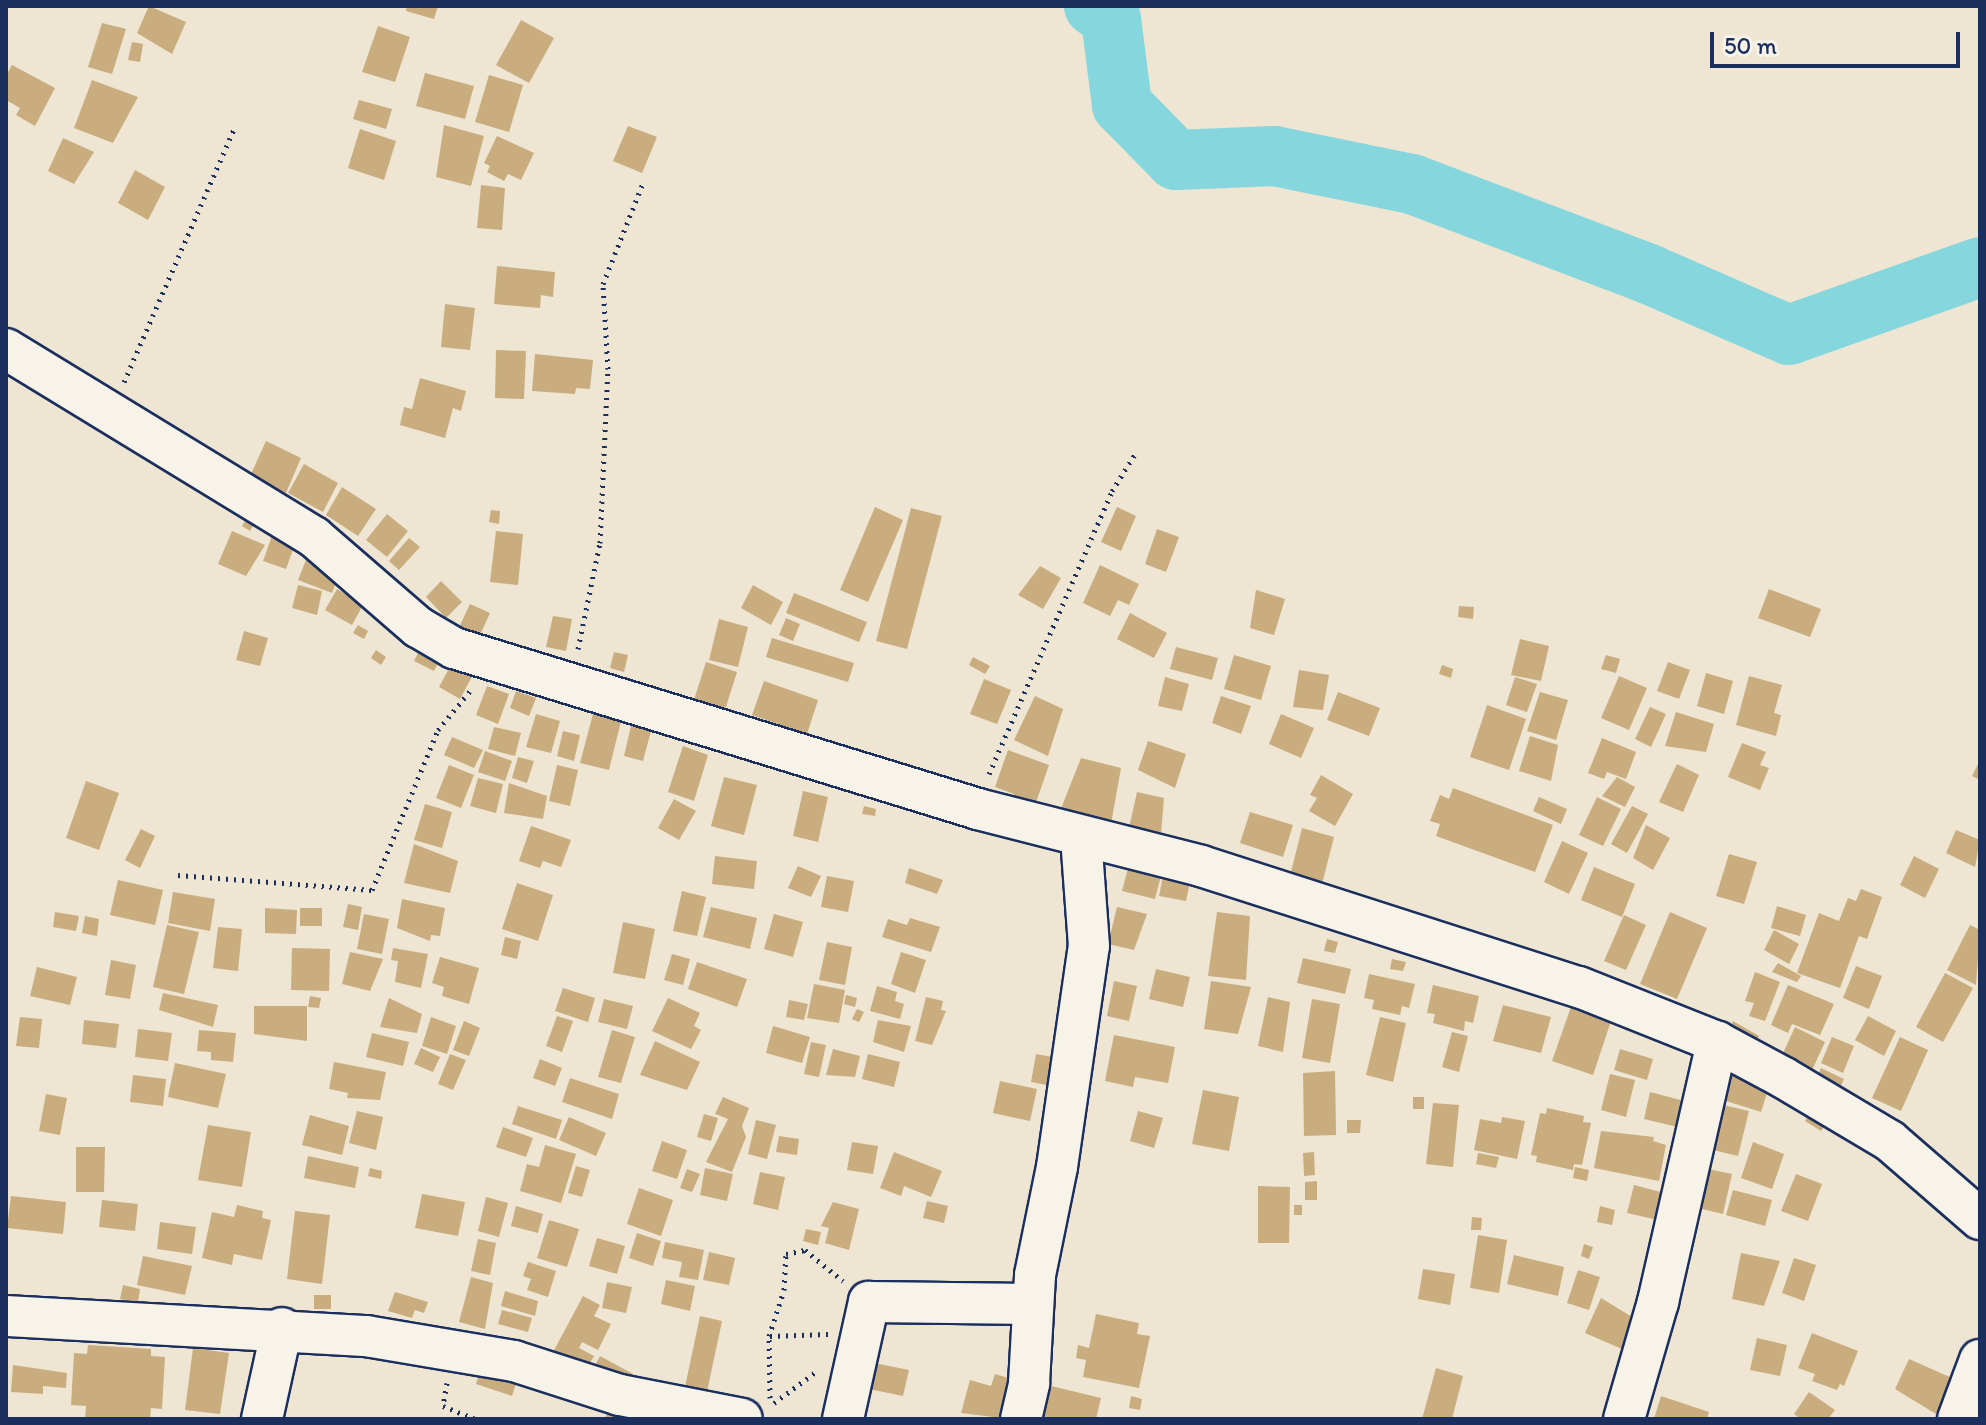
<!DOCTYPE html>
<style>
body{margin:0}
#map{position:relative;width:1986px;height:1425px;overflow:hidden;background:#eee5d3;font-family:Itim,sans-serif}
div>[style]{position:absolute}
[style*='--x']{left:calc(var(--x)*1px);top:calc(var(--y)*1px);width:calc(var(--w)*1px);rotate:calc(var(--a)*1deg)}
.river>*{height:60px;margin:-30px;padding:0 30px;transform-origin:30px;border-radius:30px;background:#86d7dd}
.building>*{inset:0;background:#caad7f}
.path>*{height:5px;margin-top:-2.5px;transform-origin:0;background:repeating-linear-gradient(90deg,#1b2f5e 0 2px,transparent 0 8px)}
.roads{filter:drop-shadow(2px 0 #1b2f5e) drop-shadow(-2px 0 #1b2f5e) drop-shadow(0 2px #1b2f5e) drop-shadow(0 -2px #1b2f5e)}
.minor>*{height:40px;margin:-20px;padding:0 20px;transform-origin:20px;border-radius:20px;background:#f7f3e8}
span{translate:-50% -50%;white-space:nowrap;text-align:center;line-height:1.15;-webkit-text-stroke:7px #f7f3e8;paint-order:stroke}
.frame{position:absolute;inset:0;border:8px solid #1b2f5e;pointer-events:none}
.scale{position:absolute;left:1710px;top:32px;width:250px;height:36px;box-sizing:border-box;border:4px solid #1b2f5e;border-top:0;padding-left:10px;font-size:24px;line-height:28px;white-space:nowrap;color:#1b2f5e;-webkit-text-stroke:6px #f7f3e8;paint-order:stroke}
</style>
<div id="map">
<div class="river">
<div style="--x:1094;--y:6;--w:21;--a:37"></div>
<div style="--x:1111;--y:19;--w:87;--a:82.7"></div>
<div style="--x:1122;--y:105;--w:77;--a:45.5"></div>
<div style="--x:1176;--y:160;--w:98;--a:-2.3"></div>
<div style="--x:1274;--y:156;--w:141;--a:11.5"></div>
<div style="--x:1412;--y:184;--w:256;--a:20.8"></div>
<div style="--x:1651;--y:275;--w:150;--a:23.5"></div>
<div style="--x:1789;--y:335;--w:203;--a:-19.6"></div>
</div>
<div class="building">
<div style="clip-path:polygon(149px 6px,186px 22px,172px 54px,137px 33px)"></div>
<div style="clip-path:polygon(407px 6px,438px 6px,434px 19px,406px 11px)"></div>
<div style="clip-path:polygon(521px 20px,554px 38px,529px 83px,496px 65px)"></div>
<div style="clip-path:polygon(102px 23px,126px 29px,112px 74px,88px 67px)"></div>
<div style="clip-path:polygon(378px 26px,410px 37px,395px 82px,362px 72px)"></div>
<div style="clip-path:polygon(132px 42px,143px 44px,140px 62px,128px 60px)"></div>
<div style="clip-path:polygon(12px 65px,55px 88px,35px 126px,16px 115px,20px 108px,6px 100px,6px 76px)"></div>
<div style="clip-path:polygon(425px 73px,474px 86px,465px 119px,416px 106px)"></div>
<div style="clip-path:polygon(489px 75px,523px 85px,509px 132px,475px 122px)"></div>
<div style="clip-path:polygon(92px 80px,138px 97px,113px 143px,74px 128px)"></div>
<div style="clip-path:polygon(359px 100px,392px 109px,386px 129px,353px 119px)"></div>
<div style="clip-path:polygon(444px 125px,484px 136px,471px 186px,436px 177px)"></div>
<div style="clip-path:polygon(628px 126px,657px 137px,642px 173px,613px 161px)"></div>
<div style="clip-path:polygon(360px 129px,396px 141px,384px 180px,348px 168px)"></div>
<div style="clip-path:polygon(497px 136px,534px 153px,521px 180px,508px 174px,504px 181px,487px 172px,490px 166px,484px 163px)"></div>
<div style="clip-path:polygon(63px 138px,94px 152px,74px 184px,48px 171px)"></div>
<div style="clip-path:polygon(135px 170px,165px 187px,148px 220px,118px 203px)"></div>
<div style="clip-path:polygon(481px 185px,505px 188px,502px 230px,477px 228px)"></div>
<div style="clip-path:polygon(497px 266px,555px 272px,553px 297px,541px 295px,540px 308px,494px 304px)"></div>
<div style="clip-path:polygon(445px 304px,475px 308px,470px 350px,441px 347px)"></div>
<div style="clip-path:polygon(496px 350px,526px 351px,524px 399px,495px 398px)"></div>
<div style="clip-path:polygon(535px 354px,593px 360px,590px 389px,576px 388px,575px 394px,532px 391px)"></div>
<div style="clip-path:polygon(420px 378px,466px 391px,461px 411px,453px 408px,445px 438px,400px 425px,404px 407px,412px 409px)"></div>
<div style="clip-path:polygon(266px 441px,301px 458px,286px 493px,250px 476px)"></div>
<div style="clip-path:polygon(304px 464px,338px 483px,323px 512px,288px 493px)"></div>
<div style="clip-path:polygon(342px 487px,376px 509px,358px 536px,326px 515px)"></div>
<div style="clip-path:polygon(875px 507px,903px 520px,868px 602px,840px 590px)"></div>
<div style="clip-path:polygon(1117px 507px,1136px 516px,1121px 551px,1101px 542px)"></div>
<div style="clip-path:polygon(911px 508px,942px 516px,907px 649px,876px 641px)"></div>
<div style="clip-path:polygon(491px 510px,500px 511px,499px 524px,489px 522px)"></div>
<div style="clip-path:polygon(387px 514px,408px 531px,387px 557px,366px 540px)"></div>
<div style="clip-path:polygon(248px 516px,256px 521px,250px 531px,242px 526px)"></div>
<div style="clip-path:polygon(1157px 529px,1179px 537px,1166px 572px,1145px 564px)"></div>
<div style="clip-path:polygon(232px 531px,265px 545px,246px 576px,218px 564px)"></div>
<div style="clip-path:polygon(496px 531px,523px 534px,518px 585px,490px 582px)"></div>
<div style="clip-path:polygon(273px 533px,296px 541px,286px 569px,263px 561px)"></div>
<div style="clip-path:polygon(409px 538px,420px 547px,399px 570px,389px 561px)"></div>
<div style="clip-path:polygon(308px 555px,341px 568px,332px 593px,298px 580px)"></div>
<div style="clip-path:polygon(1100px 565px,1139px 584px,1129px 605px,1118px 600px,1110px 616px,1083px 603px)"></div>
<div style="clip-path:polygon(1040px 566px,1061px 578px,1043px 609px,1018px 595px)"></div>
<div style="clip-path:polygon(441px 581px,462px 602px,446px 618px,426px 597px)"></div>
<div style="clip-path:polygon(298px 585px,322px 591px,317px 615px,292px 608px)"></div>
<div style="clip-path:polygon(753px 585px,783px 602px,771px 625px,741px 608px)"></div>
<div style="clip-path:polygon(337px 589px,363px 605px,352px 625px,325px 610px)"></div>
<div style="clip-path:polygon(1769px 589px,1821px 609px,1810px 637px,1758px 618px)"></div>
<div style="clip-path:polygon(1256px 590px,1285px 599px,1274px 635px,1250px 628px)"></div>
<div style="clip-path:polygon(794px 593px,867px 622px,859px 642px,786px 613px)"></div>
<div style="clip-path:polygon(470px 604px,490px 613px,475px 646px,455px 636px)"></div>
<div style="clip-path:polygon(1459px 606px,1474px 607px,1473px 619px,1458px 617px)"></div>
<div style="clip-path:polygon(1130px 613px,1167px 633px,1154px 658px,1117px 639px)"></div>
<div style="clip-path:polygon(553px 616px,572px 619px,566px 651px,546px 647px)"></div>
<div style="clip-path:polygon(786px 618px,800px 624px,793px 641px,779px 635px)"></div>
<div style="clip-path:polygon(719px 619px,748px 627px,738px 667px,709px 660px)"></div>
<div style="clip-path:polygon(358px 625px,368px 631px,364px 639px,353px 633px)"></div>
<div style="clip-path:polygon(244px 631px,268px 638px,260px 666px,236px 660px)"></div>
<div style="clip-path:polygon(772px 638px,854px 663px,848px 682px,766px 657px)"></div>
<div style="clip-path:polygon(1520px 639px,1549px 646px,1541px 681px,1511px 675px)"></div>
<div style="clip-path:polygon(421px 647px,441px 657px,434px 671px,414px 661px)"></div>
<div style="clip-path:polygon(1176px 647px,1218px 658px,1212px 680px,1170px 669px)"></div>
<div style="clip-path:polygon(376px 650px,386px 657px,381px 665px,371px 658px)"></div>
<div style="clip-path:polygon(614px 652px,628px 655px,624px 672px,610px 668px)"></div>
<div style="clip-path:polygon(1234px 655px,1271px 666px,1261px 700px,1224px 689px)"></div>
<div style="clip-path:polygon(1606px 655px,1620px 659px,1616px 673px,1601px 669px)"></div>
<div style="clip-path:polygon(973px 657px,990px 666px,985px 674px,969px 665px)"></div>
<div style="clip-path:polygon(453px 661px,474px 673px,460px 699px,439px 687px)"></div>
<div style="clip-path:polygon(706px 662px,737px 672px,724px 713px,693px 703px)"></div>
<div style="clip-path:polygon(1668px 662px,1690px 670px,1679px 699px,1657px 691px)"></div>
<div style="clip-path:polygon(1442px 665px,1453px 669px,1451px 678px,1439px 674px)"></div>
<div style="clip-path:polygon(1299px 670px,1329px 675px,1323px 710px,1293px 707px)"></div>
<div style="clip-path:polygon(1706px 673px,1733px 681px,1724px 714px,1697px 706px)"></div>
<div style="clip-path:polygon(1619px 676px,1647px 688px,1629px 730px,1601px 718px)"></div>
<div style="clip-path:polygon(1749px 676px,1782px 685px,1774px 713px,1781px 715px,1776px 736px,1736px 725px)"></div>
<div style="clip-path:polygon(1165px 677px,1189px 684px,1182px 711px,1158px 706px)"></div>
<div style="clip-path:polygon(1515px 677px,1537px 684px,1527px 712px,1506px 705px)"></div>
<div style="clip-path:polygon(984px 679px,1011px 690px,997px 724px,970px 714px)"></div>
<div style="clip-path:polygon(764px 681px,818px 700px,807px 734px,752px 715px)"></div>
<div style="clip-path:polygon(487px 686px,509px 694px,498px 724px,476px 715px)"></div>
<div style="clip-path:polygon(516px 691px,536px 698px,529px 716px,510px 708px)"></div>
<div style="clip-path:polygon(1338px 692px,1380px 708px,1369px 736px,1327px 720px)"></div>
<div style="clip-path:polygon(1540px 692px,1568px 700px,1556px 740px,1527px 731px)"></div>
<div style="clip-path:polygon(1035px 696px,1063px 709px,1048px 756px,1014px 740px)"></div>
<div style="clip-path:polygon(1221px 696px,1251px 706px,1241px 734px,1212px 723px)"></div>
<div style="clip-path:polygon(1487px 705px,1526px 719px,1509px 770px,1470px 757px)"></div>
<div style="clip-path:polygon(1650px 707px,1666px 714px,1651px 747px,1635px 739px)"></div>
<div style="clip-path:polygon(594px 710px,622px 717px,609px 770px,580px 763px)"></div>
<div style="clip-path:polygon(1676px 712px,1714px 724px,1706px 752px,1665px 746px)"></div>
<div style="clip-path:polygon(536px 714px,560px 721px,551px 753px,526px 747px)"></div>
<div style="clip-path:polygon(1281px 714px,1314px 728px,1301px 758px,1269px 744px)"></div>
<div style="clip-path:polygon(631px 726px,651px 731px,643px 761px,624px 756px)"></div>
<div style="clip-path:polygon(494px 727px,521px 733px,515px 756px,488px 749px)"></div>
<div style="clip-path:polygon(563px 731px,580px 735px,574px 761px,557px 756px)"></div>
<div style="clip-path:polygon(1530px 736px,1558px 745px,1551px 781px,1519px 771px)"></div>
<div style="clip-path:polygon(452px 737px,483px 750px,474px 768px,444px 755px)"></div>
<div style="clip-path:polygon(1602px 738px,1636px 752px,1626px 779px,1607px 772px,1604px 779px,1588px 773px)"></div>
<div style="clip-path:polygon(1148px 741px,1186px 754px,1175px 788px,1138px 770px)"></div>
<div style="clip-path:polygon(1742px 743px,1766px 752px,1760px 765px,1769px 768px,1760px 790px,1728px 777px)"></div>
<div style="clip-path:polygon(683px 746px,708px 755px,694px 801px,668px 792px)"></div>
<div style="clip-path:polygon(1008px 750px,1049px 765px,1032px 814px,1010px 806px,1014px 794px,995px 787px)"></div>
<div style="clip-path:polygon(485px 751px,512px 761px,505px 781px,478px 772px)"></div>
<div style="clip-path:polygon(518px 757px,534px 761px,527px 783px,512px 778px)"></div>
<div style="clip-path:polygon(1081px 758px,1121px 768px,1111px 824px,1060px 811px)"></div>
<div style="clip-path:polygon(1980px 760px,1980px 780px,1972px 776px)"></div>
<div style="clip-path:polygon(1677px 764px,1699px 775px,1683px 812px,1659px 802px)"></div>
<div style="clip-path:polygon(449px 765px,474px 775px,461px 808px,436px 798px)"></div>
<div style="clip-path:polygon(557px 765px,578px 770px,570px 806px,549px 801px)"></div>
<div style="clip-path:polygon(1321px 775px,1353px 794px,1335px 826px,1309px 811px,1317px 798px,1310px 795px)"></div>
<div style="clip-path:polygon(724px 777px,757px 785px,744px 835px,711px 826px)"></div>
<div style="clip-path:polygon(1617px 777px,1635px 787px,1625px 807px,1602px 796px)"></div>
<div style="clip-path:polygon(478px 778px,503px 784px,496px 813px,470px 806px)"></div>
<div style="clip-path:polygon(86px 781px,119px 793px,99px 850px,66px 838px)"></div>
<div style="clip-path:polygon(509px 783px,547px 796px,543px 819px,504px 813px)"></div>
<div style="clip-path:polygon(1453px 788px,1553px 825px,1535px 872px,1436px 836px,1440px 824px,1430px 821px,1440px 795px,1449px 799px)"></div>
<div style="clip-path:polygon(803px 791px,828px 797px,818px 842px,793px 836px)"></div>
<div style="clip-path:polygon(1137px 792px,1164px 798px,1161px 834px,1156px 833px,1154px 843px,1127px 837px)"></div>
<div style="clip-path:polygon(1539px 797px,1567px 809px,1561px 824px,1533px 811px)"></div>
<div style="clip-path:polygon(1597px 797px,1621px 809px,1603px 846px,1579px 835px)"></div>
<div style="clip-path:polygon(674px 799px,696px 811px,679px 840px,658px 828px)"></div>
<div style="clip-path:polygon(425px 804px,452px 812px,442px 848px,414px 840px)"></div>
<div style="clip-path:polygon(864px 806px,876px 809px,875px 816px,862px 814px)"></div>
<div style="clip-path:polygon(1632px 806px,1648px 814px,1627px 853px,1611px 844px)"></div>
<div style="clip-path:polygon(1250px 812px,1293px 825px,1283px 857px,1240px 843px)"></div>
<div style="clip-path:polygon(1646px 825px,1670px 838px,1653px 870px,1633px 858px)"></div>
<div style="clip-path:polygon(531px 826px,571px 840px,561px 867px,543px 861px,540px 868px,519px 861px)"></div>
<div style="clip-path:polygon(1302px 828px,1334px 837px,1322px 884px,1290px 876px)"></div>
<div style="clip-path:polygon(141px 829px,155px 836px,140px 868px,125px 860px)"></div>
<div style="clip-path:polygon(1956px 830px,1980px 840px,1975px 867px,1946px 853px)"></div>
<div style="clip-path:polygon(1562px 841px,1588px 853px,1569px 894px,1544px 882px)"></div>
<div style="clip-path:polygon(414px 844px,458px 861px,450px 893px,404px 883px)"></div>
<div style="clip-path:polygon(1729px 854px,1757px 862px,1744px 904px,1716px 896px)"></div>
<div style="clip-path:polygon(715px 856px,757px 861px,754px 889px,712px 884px)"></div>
<div style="clip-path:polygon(1914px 856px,1939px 869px,1925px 898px,1900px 885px)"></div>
<div style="clip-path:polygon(1129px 864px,1162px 872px,1155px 899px,1122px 891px)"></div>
<div style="clip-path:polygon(798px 866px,821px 876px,811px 897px,788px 888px)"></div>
<div style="clip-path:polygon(1594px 867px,1635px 884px,1622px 917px,1581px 900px)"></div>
<div style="clip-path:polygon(909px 868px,943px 880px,937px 894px,905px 883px)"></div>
<div style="clip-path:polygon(827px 876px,854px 881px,848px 912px,821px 907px)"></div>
<div style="clip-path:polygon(1163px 876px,1190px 882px,1186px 901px,1159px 896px)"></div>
<div style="clip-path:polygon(118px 880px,163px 890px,155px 925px,110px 915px)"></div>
<div style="clip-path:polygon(517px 883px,553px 895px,538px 941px,502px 929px)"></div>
<div style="clip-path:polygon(1861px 889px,1882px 897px,1867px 939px,1859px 936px,1840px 988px,1797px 973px,1819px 913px,1839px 921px,1848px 898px,1856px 901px)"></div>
<div style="clip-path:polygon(682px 891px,706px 897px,697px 936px,673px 931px)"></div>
<div style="clip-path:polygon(173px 892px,215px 899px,210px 931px,168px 923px)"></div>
<div style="clip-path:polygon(402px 899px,445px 908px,440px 936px,431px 935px,430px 941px,397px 928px)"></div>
<div style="clip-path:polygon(348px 904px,362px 907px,358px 930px,343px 927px)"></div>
<div style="clip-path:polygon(1777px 906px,1806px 915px,1800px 936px,1771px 928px)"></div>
<div style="clip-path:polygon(711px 907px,757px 918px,750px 949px,703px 937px)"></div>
<div style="clip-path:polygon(1117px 907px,1147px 914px,1134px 950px,1108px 944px)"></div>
<div style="clip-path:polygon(265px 908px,297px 910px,296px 934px,265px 933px)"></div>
<div style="clip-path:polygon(300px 908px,322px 908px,322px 926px,300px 926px)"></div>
<div style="clip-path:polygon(55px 912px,79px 916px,76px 931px,53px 927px)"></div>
<div style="clip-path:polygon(1217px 912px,1250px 916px,1246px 980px,1208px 976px)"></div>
<div style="clip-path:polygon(1670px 912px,1707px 928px,1677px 999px,1640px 984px)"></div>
<div style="clip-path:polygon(364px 914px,389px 919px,382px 954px,357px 949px)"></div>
<div style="clip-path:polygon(774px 914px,803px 922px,793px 957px,764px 949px)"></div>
<div style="clip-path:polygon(1624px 915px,1646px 925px,1626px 970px,1604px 961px)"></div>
<div style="clip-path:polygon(85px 916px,99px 919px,97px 936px,82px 933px)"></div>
<div style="clip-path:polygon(910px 918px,940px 927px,931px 952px,882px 937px,888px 919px,907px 925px)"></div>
<div style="clip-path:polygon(623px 922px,655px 929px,645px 979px,613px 973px)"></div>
<div style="clip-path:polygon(167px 925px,199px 932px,184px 994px,153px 987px)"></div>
<div style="clip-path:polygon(1970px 925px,1980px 930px,1976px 985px,1947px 970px)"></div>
<div style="clip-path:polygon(218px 927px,242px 929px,238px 971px,213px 968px)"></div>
<div style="clip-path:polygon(1774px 930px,1799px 944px,1789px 964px,1764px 950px)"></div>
<div style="clip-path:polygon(505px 937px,521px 941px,517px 959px,501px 955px)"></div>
<div style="clip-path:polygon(1327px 939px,1338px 942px,1335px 953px,1324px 951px)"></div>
<div style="clip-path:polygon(827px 942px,852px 947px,845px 985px,819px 980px)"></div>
<div style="clip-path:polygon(292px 948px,330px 949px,329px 991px,291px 990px)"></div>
<div style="clip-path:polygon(393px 948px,428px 954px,421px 988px,395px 982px,398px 961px,391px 960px)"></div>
<div style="clip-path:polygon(350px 952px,383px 959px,370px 991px,342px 984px)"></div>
<div style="clip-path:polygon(901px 952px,926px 960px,915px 993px,891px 984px)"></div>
<div style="clip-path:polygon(672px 954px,690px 959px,683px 985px,664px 980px)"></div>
<div style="clip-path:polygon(440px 957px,479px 968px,469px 1004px,442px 996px,444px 987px,432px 983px)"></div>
<div style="clip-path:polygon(1303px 958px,1351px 969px,1345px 994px,1297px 983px)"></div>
<div style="clip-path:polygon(1392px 959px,1406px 962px,1403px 971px,1390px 969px)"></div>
<div style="clip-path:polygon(111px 960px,136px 965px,130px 999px,105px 995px)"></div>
<div style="clip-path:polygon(697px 962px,747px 979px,737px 1007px,688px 989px)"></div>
<div style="clip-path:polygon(1778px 963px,1801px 976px,1797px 982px,1772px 972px)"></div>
<div style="clip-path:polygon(1856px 966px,1882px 976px,1869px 1009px,1843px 998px)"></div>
<div style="clip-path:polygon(37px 967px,77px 977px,70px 1005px,30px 996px)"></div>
<div style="clip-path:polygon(1156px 969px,1190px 977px,1183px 1007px,1149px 999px)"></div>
<div style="clip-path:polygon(1755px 972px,1780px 982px,1765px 1021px,1749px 1016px,1754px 1003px,1745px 1001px)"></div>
<div style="clip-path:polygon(1945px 973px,1973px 988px,1943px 1042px,1916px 1027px)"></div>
<div style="clip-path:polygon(1369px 974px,1415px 984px,1409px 1008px,1402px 1006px,1400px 1015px,1372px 1009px,1374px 1000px,1364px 998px)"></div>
<div style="clip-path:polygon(1114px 981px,1137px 986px,1129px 1021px,1107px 1016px)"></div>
<div style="clip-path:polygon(1211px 981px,1251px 987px,1238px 1034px,1204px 1029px)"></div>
<div style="clip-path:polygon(814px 984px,845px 990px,839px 1023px,807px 1018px)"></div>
<div style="clip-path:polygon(1433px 985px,1479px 996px,1473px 1023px,1465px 1021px,1464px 1031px,1433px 1023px,1435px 1014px,1427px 1013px)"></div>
<div style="clip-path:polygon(1788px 985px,1834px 1004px,1820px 1035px,1792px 1024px,1788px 1033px,1771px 1025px)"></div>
<div style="clip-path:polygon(877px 986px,897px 992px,895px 1001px,904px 1004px,900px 1019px,870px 1011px)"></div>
<div style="clip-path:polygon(563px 988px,595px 998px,588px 1022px,555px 1011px)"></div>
<div style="clip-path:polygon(163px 993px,218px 1005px,213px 1027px,159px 1010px)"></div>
<div style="clip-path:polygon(846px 995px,857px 998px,855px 1007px,844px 1004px)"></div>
<div style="clip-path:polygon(310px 996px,321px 998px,319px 1008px,308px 1007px)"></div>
<div style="clip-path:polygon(926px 997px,943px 1001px,941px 1010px,946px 1011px,932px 1045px,915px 1041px)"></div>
<div style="clip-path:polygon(1268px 997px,1290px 1002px,1283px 1052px,1258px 1046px)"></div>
<div style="clip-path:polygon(389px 998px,422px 1014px,417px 1033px,380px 1027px)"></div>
<div style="clip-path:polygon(668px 998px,700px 1013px,694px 1026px,701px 1030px,691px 1049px,652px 1031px)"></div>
<div style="clip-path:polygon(604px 999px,633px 1006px,627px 1029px,598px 1022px)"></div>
<div style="clip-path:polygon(1312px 999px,1340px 1004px,1330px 1063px,1302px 1058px)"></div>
<div style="clip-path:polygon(789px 1000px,808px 1004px,804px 1020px,786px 1017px)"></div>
<div style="clip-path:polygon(1573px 1001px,1613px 1015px,1593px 1075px,1552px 1061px)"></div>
<div style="clip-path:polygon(1503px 1005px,1551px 1017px,1541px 1053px,1493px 1041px)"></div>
<div style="clip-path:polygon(254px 1006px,307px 1006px,307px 1041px,254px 1034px)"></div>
<div style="clip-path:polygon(857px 1009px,864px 1012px,859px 1022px,852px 1019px)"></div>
<div style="clip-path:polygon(557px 1016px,573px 1021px,562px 1052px,546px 1046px)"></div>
<div style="clip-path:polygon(1868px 1016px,1896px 1031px,1884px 1056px,1855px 1040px)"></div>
<div style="clip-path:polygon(20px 1017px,42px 1019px,39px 1048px,16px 1046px)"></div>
<div style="clip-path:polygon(431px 1017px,456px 1026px,447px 1054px,422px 1046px)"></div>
<div style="clip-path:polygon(1380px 1017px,1406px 1023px,1393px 1082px,1366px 1075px)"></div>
<div style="clip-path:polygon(84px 1020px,119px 1024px,116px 1048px,82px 1044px)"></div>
<div style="clip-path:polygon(878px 1020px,911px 1026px,904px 1052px,873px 1042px)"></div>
<div style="clip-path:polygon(464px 1021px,480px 1028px,469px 1056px,453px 1050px)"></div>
<div style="clip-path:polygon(1733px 1021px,1759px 1036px,1752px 1051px,1725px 1036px)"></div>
<div style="clip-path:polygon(773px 1026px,810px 1037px,802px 1063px,766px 1053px)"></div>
<div style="clip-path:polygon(1795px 1027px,1825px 1042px,1808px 1079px,1778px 1064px)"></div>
<div style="clip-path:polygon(138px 1029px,172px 1033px,168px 1061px,135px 1057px)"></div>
<div style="clip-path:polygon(199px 1030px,236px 1033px,233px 1062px,211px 1060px,211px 1052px,197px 1051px)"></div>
<div style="clip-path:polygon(612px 1030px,635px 1037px,621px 1083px,598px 1077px)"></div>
<div style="clip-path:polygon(1452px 1032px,1468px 1036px,1459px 1072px,1442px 1067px)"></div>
<div style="clip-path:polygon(372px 1033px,409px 1042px,403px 1066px,366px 1057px)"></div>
<div style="clip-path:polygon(1114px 1035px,1175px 1047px,1168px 1083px,1135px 1077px,1133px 1087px,1105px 1081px)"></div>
<div style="clip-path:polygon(1832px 1037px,1854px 1046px,1843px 1073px,1821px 1063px)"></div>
<div style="clip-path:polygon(1900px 1037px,1928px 1050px,1901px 1111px,1872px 1098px)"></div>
<div style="clip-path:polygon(655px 1041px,700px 1062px,687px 1090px,640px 1075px)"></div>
<div style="clip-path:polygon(811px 1042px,826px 1045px,819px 1077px,804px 1074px)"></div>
<div style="clip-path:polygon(421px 1048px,440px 1057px,433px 1072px,414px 1064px)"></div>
<div style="clip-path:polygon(833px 1049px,860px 1056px,855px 1077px,826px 1075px)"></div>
<div style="clip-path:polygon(1620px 1049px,1653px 1059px,1647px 1080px,1614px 1070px)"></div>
<div style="clip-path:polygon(450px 1054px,466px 1060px,453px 1090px,438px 1084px)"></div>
<div style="clip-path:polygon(868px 1054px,900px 1062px,894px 1087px,862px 1079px)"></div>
<div style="clip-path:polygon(1036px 1054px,1069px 1060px,1063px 1088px,1031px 1082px)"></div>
<div style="clip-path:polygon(540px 1059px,562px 1068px,555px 1086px,533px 1078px)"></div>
<div style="clip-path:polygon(334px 1062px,386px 1072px,380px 1100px,347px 1098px,348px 1093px,329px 1089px)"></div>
<div style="clip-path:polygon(175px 1063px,226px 1074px,218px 1108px,168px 1097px)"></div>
<div style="clip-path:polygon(1821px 1068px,1844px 1079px,1839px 1090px,1816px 1080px)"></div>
<div style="clip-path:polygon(1335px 1071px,1336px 1135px,1304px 1136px,1303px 1073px)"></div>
<div style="clip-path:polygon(1610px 1074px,1635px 1080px,1626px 1117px,1601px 1110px)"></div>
<div style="clip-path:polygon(1732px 1074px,1769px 1087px,1761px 1112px,1723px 1100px)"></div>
<div style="clip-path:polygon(133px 1075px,166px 1079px,163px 1106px,130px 1102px)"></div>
<div style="clip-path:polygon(570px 1078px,619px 1094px,612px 1119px,562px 1102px)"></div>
<div style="clip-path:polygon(1000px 1081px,1037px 1089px,1030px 1121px,993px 1113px)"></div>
<div style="clip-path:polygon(1203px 1090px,1239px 1097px,1229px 1151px,1192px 1144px)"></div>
<div style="clip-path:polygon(1650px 1092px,1688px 1102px,1682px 1128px,1644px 1119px)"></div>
<div style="clip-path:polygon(46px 1094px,67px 1098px,60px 1135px,39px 1131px)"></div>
<div style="clip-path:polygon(723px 1097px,749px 1108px,742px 1126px,746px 1137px,732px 1172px,706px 1162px,728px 1119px,715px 1114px)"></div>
<div style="clip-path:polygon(1413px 1097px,1424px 1097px,1424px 1109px,1413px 1109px)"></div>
<div style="clip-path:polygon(1433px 1103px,1459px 1105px,1453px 1167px,1426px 1164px)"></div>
<div style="clip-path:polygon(1719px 1104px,1749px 1111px,1738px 1156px,1709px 1149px)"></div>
<div style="clip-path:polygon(518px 1106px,562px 1120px,556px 1139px,512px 1124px)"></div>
<div style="clip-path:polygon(1547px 1108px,1584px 1116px,1583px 1122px,1591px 1123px,1582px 1165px,1574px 1164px,1573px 1170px,1536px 1162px,1537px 1156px,1531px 1155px,1540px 1113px,1546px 1114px)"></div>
<div style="clip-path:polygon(357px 1111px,383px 1117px,376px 1150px,349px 1143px)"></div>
<div style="clip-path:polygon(1138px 1111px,1163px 1118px,1154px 1148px,1130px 1141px)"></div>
<div style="clip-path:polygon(1812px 1111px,1828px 1121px,1821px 1131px,1805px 1121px)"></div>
<div style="clip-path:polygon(704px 1114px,718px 1118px,711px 1141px,697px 1137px)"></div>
<div style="clip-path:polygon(310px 1115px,349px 1126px,342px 1155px,302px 1145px)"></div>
<div style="clip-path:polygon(569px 1117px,606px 1133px,596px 1156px,559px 1140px)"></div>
<div style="clip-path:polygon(1502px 1117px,1525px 1121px,1517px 1159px,1474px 1150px,1480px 1119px,1501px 1123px)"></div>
<div style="clip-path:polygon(756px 1120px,776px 1125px,767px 1159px,748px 1154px)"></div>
<div style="clip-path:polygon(1347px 1120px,1361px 1120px,1360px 1133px,1347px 1133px)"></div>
<div style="clip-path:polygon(208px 1125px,251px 1132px,242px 1187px,198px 1180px)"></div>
<div style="clip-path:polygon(503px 1127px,533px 1138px,526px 1157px,496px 1147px)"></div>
<div style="clip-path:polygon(1601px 1131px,1654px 1137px,1653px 1141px,1666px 1145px,1659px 1181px,1594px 1168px)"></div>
<div style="clip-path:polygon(779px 1136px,799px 1139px,797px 1155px,776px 1152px)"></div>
<div style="clip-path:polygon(662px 1141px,687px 1150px,677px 1179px,652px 1171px)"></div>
<div style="clip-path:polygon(852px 1142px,878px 1146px,873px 1174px,847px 1170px)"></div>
<div style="clip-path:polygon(1753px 1142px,1784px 1154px,1772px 1189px,1741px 1178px)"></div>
<div style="clip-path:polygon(545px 1145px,576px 1154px,561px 1203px,520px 1191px,527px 1164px,539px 1167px)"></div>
<div style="clip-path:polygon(76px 1147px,105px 1147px,104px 1192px,76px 1192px)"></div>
<div style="clip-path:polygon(894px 1152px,942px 1171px,931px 1197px,904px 1186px,901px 1196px,880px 1188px)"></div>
<div style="clip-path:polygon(1314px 1152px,1315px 1175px,1304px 1176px,1303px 1153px)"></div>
<div style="clip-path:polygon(1478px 1153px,1499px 1157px,1496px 1168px,1476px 1164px)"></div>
<div style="clip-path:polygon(308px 1156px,359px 1167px,355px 1188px,304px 1178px)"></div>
<div style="clip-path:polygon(576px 1166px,590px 1170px,582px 1197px,568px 1193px)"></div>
<div style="clip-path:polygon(1575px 1167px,1589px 1170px,1587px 1181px,1573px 1178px)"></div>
<div style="clip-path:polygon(370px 1168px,382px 1171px,381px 1179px,368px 1176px)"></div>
<div style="clip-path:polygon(705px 1168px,733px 1174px,727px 1201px,700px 1195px)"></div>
<div style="clip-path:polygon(687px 1169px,700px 1174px,692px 1192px,680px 1188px)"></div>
<div style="clip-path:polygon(1708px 1169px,1732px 1174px,1723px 1214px,1698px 1208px)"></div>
<div style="clip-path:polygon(760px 1172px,785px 1177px,778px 1210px,753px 1204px)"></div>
<div style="clip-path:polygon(1796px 1174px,1822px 1184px,1808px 1221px,1781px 1211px)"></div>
<div style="clip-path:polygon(1317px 1181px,1317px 1200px,1305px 1200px,1305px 1182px)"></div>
<div style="clip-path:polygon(1634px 1185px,1668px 1194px,1662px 1221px,1627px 1213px)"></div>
<div style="clip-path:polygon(1258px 1186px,1290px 1187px,1289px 1243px,1258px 1243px)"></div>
<div style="clip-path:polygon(639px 1188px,673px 1200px,661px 1236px,627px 1224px)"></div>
<div style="clip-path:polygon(1733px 1190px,1772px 1200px,1765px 1226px,1726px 1215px)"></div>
<div style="clip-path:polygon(422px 1194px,465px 1202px,458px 1236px,415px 1228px)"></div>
<div style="clip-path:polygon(11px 1196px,66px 1202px,63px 1234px,7px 1228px)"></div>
<div style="clip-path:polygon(486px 1197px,508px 1203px,499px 1237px,478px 1231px)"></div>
<div style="clip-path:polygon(102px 1200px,138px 1204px,135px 1231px,99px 1227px)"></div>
<div style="clip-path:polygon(927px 1201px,948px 1206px,944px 1223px,923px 1218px)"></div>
<div style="clip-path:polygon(833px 1202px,859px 1209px,849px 1250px,825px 1243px,829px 1228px,821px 1226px)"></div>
<div style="clip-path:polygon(237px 1205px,263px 1211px,262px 1218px,271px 1220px,262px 1260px,234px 1254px,232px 1265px,202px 1258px,212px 1212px,234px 1217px)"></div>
<div style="clip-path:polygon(1294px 1205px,1302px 1205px,1302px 1215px,1294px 1215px)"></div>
<div style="clip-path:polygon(516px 1206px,543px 1214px,538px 1233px,511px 1226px)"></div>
<div style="clip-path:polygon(1600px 1206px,1615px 1210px,1612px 1225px,1597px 1222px)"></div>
<div style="clip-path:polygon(295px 1211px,330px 1215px,322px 1284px,287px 1279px)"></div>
<div style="clip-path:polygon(1472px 1217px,1482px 1218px,1481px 1230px,1471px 1230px)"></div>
<div style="clip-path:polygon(549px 1220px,579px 1229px,567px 1267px,537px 1258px)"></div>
<div style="clip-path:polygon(160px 1222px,196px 1227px,192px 1254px,157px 1249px)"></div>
<div style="clip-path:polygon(806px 1229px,821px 1232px,818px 1245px,803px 1241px)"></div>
<div style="clip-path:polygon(637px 1233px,661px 1241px,653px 1266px,629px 1258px)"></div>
<div style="clip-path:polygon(1478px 1235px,1507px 1240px,1499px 1293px,1470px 1288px)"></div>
<div style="clip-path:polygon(597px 1238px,625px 1246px,617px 1274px,589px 1266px)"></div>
<div style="clip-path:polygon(478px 1239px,496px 1243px,490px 1275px,471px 1271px)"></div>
<div style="clip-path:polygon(665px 1242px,704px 1250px,698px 1280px,679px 1277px,682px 1262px,662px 1258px)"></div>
<div style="clip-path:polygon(1584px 1244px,1593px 1247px,1589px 1259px,1581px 1256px)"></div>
<div style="clip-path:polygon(709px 1252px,735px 1258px,729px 1285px,703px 1280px)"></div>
<div style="clip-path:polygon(1741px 1253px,1780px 1261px,1764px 1306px,1732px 1299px)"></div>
<div style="clip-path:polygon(1514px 1255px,1564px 1267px,1558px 1296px,1507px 1284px)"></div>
<div style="clip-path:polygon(143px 1256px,192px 1266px,185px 1295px,137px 1285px)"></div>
<div style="clip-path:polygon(1794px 1258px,1816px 1265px,1804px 1301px,1782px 1293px)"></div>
<div style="clip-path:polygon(528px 1262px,556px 1271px,548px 1297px,527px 1290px,531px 1279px,523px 1276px)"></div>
<div style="clip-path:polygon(1423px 1269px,1455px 1274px,1450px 1305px,1418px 1299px)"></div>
<div style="clip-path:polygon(1578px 1270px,1600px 1277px,1589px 1310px,1567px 1303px)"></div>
<div style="clip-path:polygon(471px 1277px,493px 1283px,485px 1329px,459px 1322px)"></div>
<div style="clip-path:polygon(666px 1280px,695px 1286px,690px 1311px,661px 1304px)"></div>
<div style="clip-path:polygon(607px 1282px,632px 1287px,626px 1313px,602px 1308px)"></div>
<div style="clip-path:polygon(123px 1285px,140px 1289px,138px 1302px,120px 1299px)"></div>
<div style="clip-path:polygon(505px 1291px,538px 1301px,535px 1316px,501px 1306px)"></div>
<div style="clip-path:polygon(395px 1292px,428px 1302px,424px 1313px,415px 1310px,412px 1318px,388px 1311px)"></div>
<div style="clip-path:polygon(314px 1295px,331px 1295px,331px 1309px,314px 1309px)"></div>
<div style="clip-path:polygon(583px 1296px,600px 1305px,594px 1316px,611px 1324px,598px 1350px,582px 1342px,579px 1348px,594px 1356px,585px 1372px,552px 1354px)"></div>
<div style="clip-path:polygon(1601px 1298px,1642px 1323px,1633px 1343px,1626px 1339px,1622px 1349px,1585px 1333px)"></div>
<div style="clip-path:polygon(502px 1310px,532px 1318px,528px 1332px,498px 1324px)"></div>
<div style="clip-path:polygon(1096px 1314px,1139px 1323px,1137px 1334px,1150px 1336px,1139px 1388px,1083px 1377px,1086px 1360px,1076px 1358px,1078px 1345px,1089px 1348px)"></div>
<div style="clip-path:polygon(700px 1316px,722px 1321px,704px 1406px,682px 1401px)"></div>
<div style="clip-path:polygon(1812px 1333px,1858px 1351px,1844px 1386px,1840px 1384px,1837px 1390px,1812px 1381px,1815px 1374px,1798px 1368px)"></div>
<div style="clip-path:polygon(1757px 1338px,1787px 1345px,1780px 1376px,1750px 1370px)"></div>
<div style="clip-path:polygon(88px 1345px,151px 1349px,151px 1356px,165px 1357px,162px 1409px,151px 1408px,150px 1419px,85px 1419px,86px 1406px,71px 1405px,74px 1353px,87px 1354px)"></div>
<div style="clip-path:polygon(193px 1348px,229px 1353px,220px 1414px,185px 1410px)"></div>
<div style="clip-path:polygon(600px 1356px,633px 1374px,624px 1391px,591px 1373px)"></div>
<div style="clip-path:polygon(1909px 1359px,1952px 1378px,1936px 1414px,1895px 1389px)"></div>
<div style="clip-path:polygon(864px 1361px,909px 1370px,903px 1396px,859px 1387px)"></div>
<div style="clip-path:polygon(13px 1365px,67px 1373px,66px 1388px,43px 1386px,43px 1394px,11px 1392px)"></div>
<div style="clip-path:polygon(482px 1367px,517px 1380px,512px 1396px,476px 1384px)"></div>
<div style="clip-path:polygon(1436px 1368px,1463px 1376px,1452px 1419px,1422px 1419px)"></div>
<div style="clip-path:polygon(995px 1374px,1019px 1381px,1009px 1419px,961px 1413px,970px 1380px,991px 1386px)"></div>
<div style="clip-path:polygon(1047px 1385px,1101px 1398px,1096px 1419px,1039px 1419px)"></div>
<div style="clip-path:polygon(1809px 1392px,1835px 1410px,1828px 1419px,1801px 1419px,1794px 1414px)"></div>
<div style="clip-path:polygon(1131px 1396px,1142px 1399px,1140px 1410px,1129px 1408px)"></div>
<div style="clip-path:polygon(1661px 1396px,1709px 1412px,1707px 1419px,1654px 1419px)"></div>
<div style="clip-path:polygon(610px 1405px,627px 1411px,624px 1419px,605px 1419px)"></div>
</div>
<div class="path">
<div style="--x:124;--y:382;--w:276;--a:-66.5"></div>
<div style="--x:578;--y:649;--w:108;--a:-78.3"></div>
<div style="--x:600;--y:543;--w:174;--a:-87.4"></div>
<div style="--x:608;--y:369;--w:85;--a:-93.4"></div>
<div style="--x:603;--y:284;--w:109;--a:-68.4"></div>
<div style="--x:989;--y:774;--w:309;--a:-66.5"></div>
<div style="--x:1112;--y:491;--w:47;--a:-58"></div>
<div style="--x:178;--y:875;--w:195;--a:4.4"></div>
<div style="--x:372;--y:890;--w:173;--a:-67.6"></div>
<div style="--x:438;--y:730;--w:50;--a:-50.6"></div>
<div style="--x:770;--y:1336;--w:58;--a:-2"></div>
<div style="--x:447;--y:1383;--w:23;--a:100"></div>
<div style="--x:443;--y:1406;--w:35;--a:22"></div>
<div style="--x:770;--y:1398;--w:62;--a:-90.9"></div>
<div style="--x:769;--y:1336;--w:48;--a:-71.9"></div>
<div style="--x:784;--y:1290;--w:36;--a:-87"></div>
<div style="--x:786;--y:1254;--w:19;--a:-12"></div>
<div style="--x:805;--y:1250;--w:49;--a:39.2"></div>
<div style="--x:774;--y:1403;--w:54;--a:-36.7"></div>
</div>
<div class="roads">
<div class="minor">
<div style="--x:6;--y:349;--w:361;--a:31.4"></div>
<div style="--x:314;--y:537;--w:138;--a:40.9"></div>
<div style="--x:418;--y:627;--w:42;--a:30.3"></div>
<div style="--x:454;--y:648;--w:548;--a:17.08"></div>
<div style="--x:978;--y:809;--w:230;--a:14.3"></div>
<div style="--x:1201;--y:866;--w:397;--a:17.8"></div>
<div style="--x:1579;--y:987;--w:149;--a:21.7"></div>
<div style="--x:1717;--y:1042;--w:76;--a:28.2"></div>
<div style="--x:1784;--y:1078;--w:123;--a:30.7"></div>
<div style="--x:1890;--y:1141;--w:119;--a:40.9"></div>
<div style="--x:6;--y:1316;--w:361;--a:3.2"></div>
<div style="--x:366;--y:1336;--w:150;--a:9.6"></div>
<div style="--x:514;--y:1361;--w:111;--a:17.8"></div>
<div style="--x:620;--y:1395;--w:124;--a:11.1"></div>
<div style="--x:262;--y:1419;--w:93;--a:-77.6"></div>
<div style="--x:843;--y:1419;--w:120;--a:-77.5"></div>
<div style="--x:869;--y:1302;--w:164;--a:0.7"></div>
<div style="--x:1021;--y:1419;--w:37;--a:-77"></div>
<div style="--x:1029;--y:1383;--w:108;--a:-86.8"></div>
<div style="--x:1035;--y:1275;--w:110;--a:-78.5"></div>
<div style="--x:1057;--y:1167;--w:223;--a:-81.8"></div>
<div style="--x:1089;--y:946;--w:109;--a:-94.2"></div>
<div style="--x:1624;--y:1419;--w:122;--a:-73.8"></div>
<div style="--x:1658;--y:1302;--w:267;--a:-77.2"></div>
<div style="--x:1958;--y:1419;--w:63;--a:-69.6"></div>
</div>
</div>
<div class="frame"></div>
<div class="scale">50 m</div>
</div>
